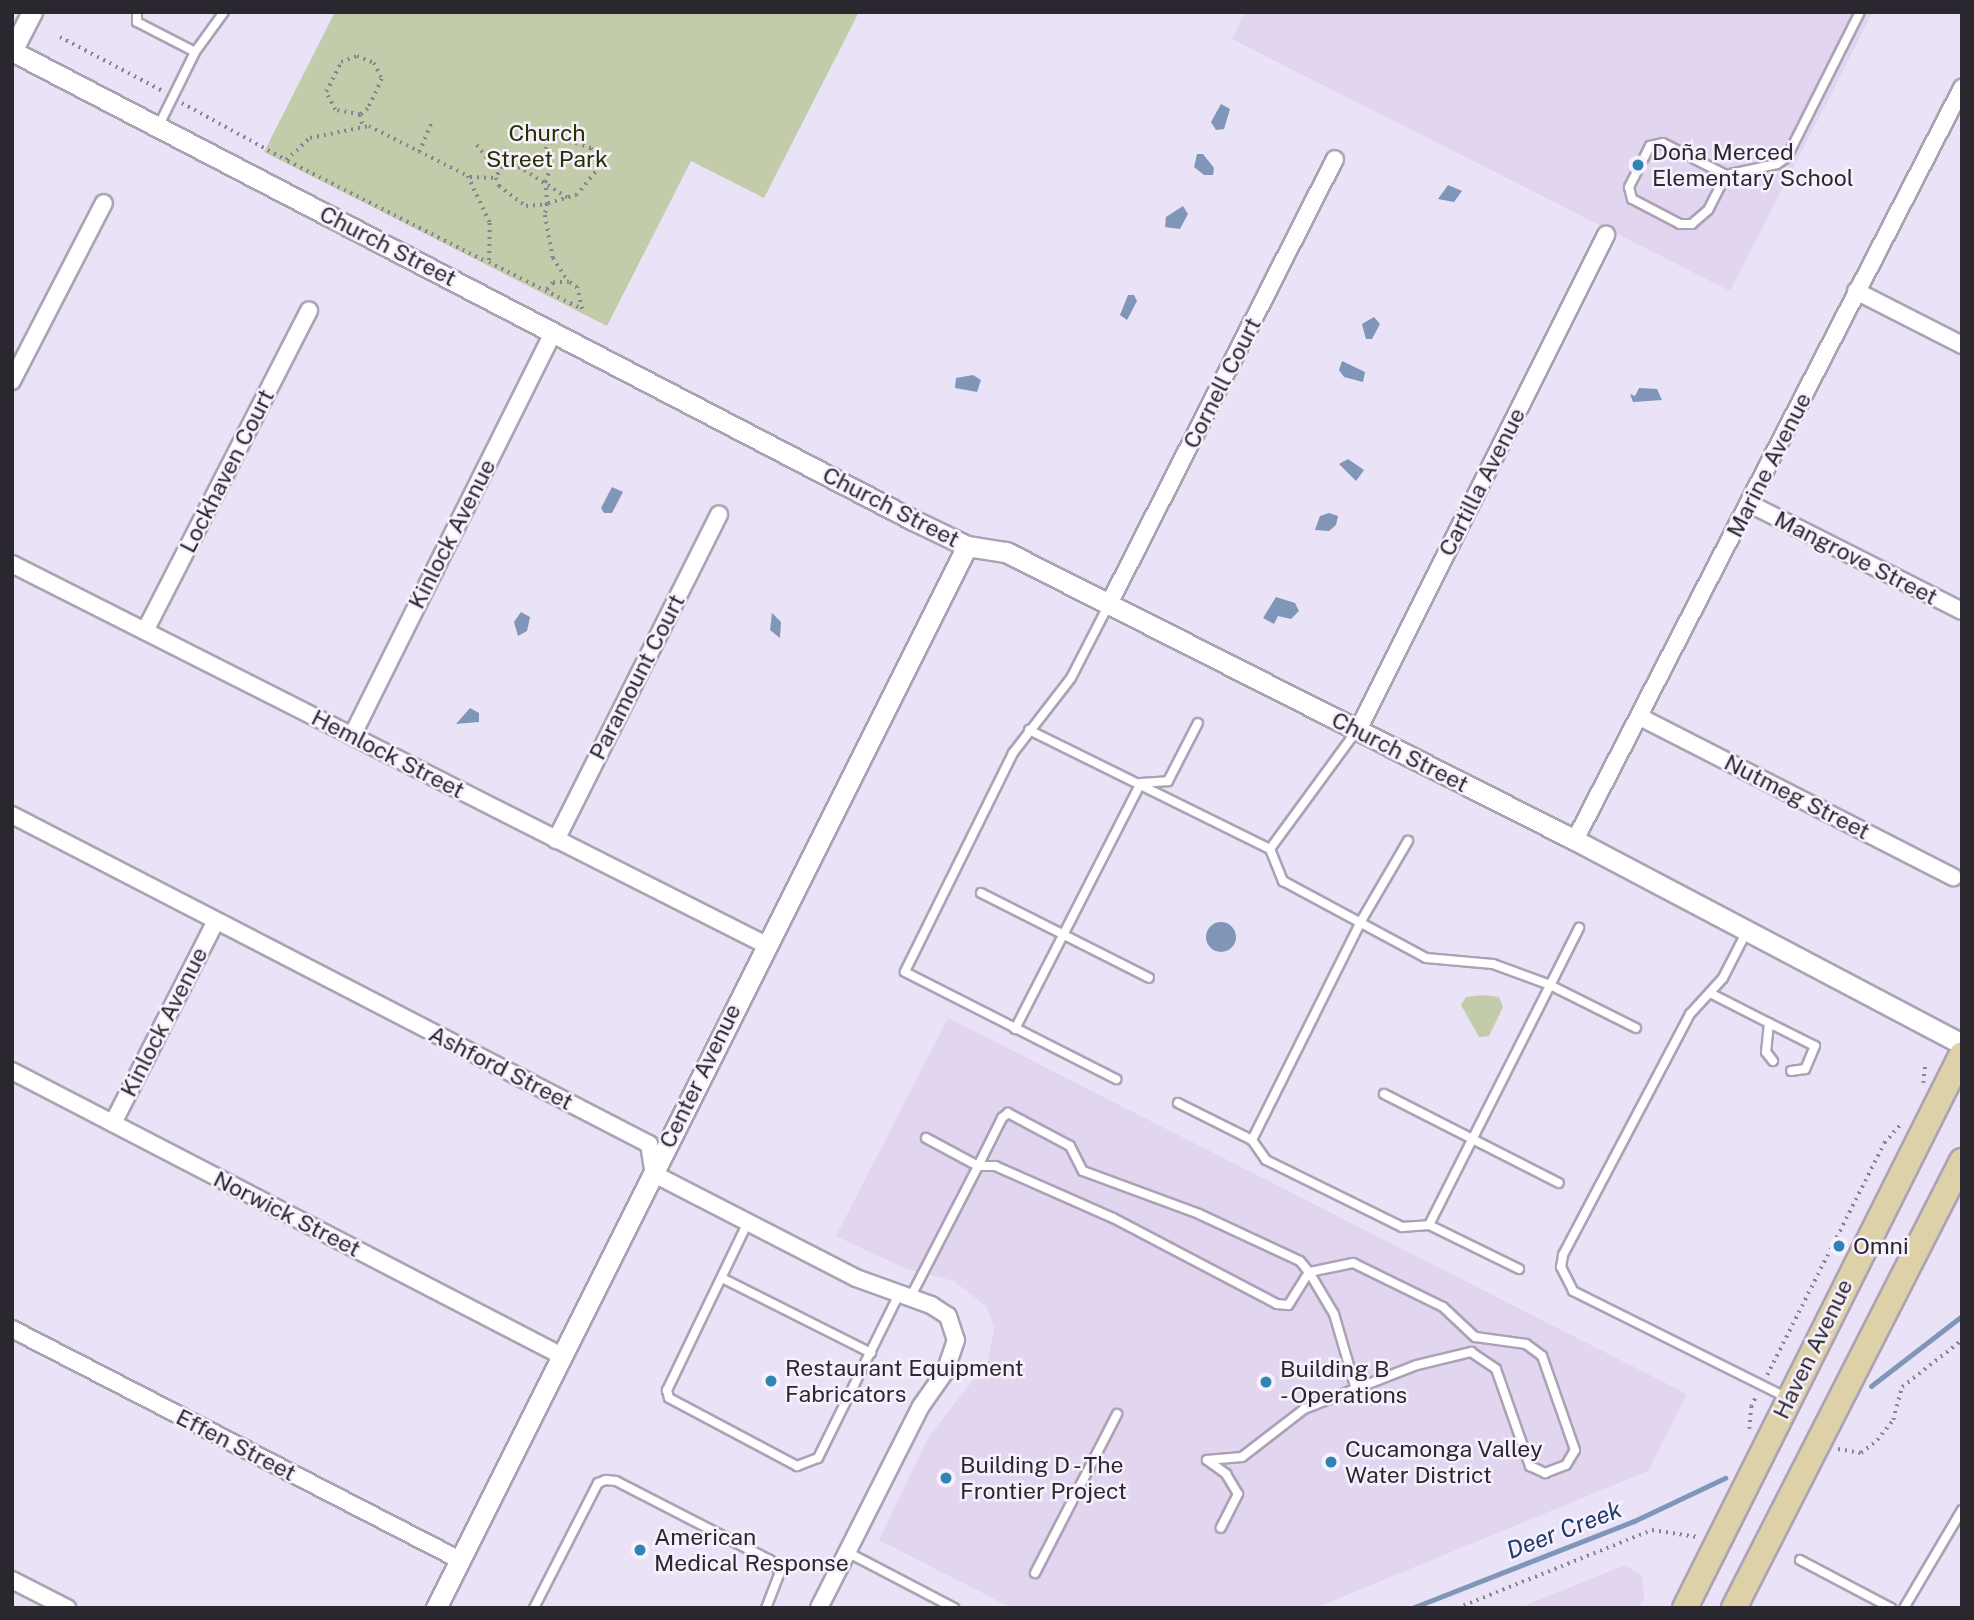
<!DOCTYPE html>
<meta charset="utf-8">
<style>
body{margin:0}
#map{position:relative;width:1974px;height:1620px;overflow:hidden;background:#eae2f6;font-family:"Public Sans",sans-serif}
div>[style]{position:absolute}
[style*='--x']{left:calc(var(--x)*1px);top:calc(var(--y)*1px);width:calc(var(--w)*1px);rotate:calc(var(--a)*1deg)}
.built>*{inset:0;background:#e1d5f0}
.green>*{inset:0;background:#c2ccaa}
.water>*{inset:0;background:#8096b8}
.round{border-radius:50%}
.stream>*{height:5px;margin:-2.5px;padding:0 2.5px;transform-origin:2.5px;border-radius:2.5px;background:#8096b8}
.path>*{height:3.5px;margin-top:-1.75px;transform-origin:0;background:repeating-linear-gradient(90deg,#898391 0 2px,transparent 0 7px)}
.roads{filter:drop-shadow(2px 0 #aba2b5) drop-shadow(-2px 0 #aba2b5) drop-shadow(0 2px #aba2b5) drop-shadow(0 -2px #aba2b5)}
.service>*{height:8px;margin:-4px;padding:0 4px;transform-origin:4px;border-radius:4px;background:#fff}
.minor>*{height:16px;margin:-8px;padding:0 8px;transform-origin:8px;border-radius:8px;background:#fff}
.tertiary>*{height:19px;margin:-9.5px;padding:0 9.5px;transform-origin:9.5px;border-radius:9.5px;background:#fff}
.primary>*{height:24px;margin:-12px;padding:0 12px;transform-origin:12px;border-radius:12px;background:#dfd1a7}
.dots>*{width:19px;height:19px;translate:-50% -50%;box-sizing:border-box;border:4px solid #f6f1fd;border-radius:50%}
span{translate:-50% -50%;white-space:nowrap;text-align:center;line-height:1.15;-webkit-text-stroke:5px #f6f1fd;paint-order:stroke}
.park-label{font-size:23px;color:#273000}
.poi-label{font-size:23px;color:#2b272f}
.left{translate:0 -50%;text-align:left}
.street-label{font-size:23px;color:#2b272f}
.water-label{font-size:24px;color:#1f3b69;font-style:italic}
.frame{position:absolute;inset:0;border:14px solid #2b272f;pointer-events:none}
</style>
<div id="map">
<div class="built">
<div style="clip-path:polygon(1245px 12px,1873px 12px,1730px 291px,1232px 39px)"></div>
<div style="clip-path:polygon(948px 1018px,1687px 1394px,1648px 1471px,1315px 1608px,1012px 1608px,879px 1540px,928px 1438px,988px 1361px,994px 1328px,987px 1307px,954px 1281px,906px 1269px,836px 1236px)"></div>
<div style="clip-path:polygon(1625px 1565px,1642px 1576px,1644px 1598px,1639px 1608px,1519px 1608px)"></div>
</div>
<div class="green">
<div style="clip-path:polygon(335px 12px,859px 12px,764px 198px,691px 161px,607px 326px,264px 152px)"></div>
<div style="clip-path:polygon(1483px 995px,1499px 997px,1503px 1007px,1489px 1036px,1479px 1037px,1461px 1005px,1466px 997px)"></div>
</div>
<div class="water">
<div style="clip-path:polygon(1221px 104px,1230px 109px,1224px 129px,1216px 130px,1211px 122px)"></div>
<div style="clip-path:polygon(1197px 154px,1203px 154px,1214px 168px,1213px 175px,1204px 175px,1194px 167px)"></div>
<div style="clip-path:polygon(1448px 185px,1462px 191px,1454px 202px,1438px 199px)"></div>
<div style="clip-path:polygon(1183px 206px,1188px 214px,1180px 229px,1165px 227px,1166px 217px)"></div>
<div style="clip-path:polygon(1128px 295px,1134px 295px,1137px 301px,1127px 320px,1120px 315px)"></div>
<div style="clip-path:polygon(1374px 317px,1380px 324px,1372px 339px,1366px 339px,1362px 324px)"></div>
<div style="clip-path:polygon(1342px 361px,1365px 372px,1363px 382px,1344px 377px,1339px 370px)"></div>
<div style="clip-path:polygon(973px 375px,981px 380px,977px 392px,955px 388px,956px 378px)"></div>
<div style="clip-path:polygon(1639px 388px,1657px 389px,1662px 400px,1633px 402px,1630px 394px,1635px 396px)"></div>
<div style="clip-path:polygon(1348px 459px,1364px 470px,1356px 481px,1339px 464px)"></div>
<div style="clip-path:polygon(612px 487px,623px 492px,612px 513px,604px 513px,601px 508px)"></div>
<div style="clip-path:polygon(1329px 513px,1338px 516px,1336px 525px,1329px 531px,1315px 530px,1320px 516px)"></div>
<div style="clip-path:polygon(1276px 597px,1295px 603px,1299px 611px,1291px 619px,1278px 616px,1274px 624px,1263px 618px)"></div>
<div style="clip-path:polygon(521px 612px,530px 617px,527px 631px,518px 636px,514px 622px)"></div>
<div style="clip-path:polygon(772px 613px,781px 622px,780px 638px,770px 630px)"></div>
<div style="clip-path:polygon(470px 708px,479px 713px,479px 722px,456px 724px)"></div>
<div class="round" style="left:1206px;top:922px;width:30px;height:30px"></div>
</div>
<div class="stream">
<div style="--x:1871;--y:1386;--w:115;--a:-37.6"></div>
<div style="--x:1412;--y:1608;--w:238;--a:-21.4"></div>
<div style="--x:1634;--y:1521;--w:101;--a:-25.3"></div>
</div>
<div class="path">
<div style="--x:60;--y:37;--w:116;--a:27.7"></div>
<div style="--x:182;--y:103;--w:119;--a:28.7"></div>
<div style="--x:286;--y:160;--w:33;--a:-43"></div>
<div style="--x:310;--y:138;--w:60;--a:-11.5"></div>
<div style="--x:369;--y:126;--w:111;--a:26.8"></div>
<div style="--x:468;--y:176;--w:52;--a:64.9"></div>
<div style="--x:490;--y:223;--w:39;--a:91"></div>
<div style="--x:489;--y:262;--w:104;--a:26.8"></div>
<div style="--x:582;--y:309;--w:22;--a:-103"></div>
<div style="--x:577;--y:288;--w:10;--a:-143"></div>
<div style="--x:569;--y:282;--w:16;--a:176"></div>
<div style="--x:553;--y:283;--w:11;--a:131"></div>
<div style="--x:360;--y:115;--w:25;--a:-169"></div>
<div style="--x:335;--y:110;--w:20;--a:-117"></div>
<div style="--x:326;--y:92;--w:34;--a:-63"></div>
<div style="--x:341;--y:62;--w:17;--a:-21"></div>
<div style="--x:357;--y:56;--w:18;--a:22"></div>
<div style="--x:374;--y:63;--w:18;--a:63"></div>
<div style="--x:382;--y:79;--w:33;--a:115"></div>
<div style="--x:368;--y:109;--w:10;--a:143"></div>
<div style="--x:360;--y:115;--w:11;--a:75"></div>
<div style="--x:556;--y:136;--w:37;--a:19"></div>
<div style="--x:591;--y:148;--w:21;--a:65"></div>
<div style="--x:600;--y:167;--w:36;--a:129"></div>
<div style="--x:577;--y:195;--w:31;--a:163"></div>
<div style="--x:547;--y:204;--w:22;--a:-95"></div>
<div style="--x:545;--y:182;--w:16;--a:-68"></div>
<div style="--x:551;--y:167;--w:19;--a:-108"></div>
<div style="--x:545;--y:149;--w:17;--a:-50"></div>
<div style="--x:477;--y:145;--w:35;--a:53"></div>
<div style="--x:419;--y:152;--w:34;--a:-67"></div>
<div style="--x:288;--y:161;--w:223;--a:26.9"></div>
<div style="--x:470;--y:177;--w:26;--a:2"></div>
<div style="--x:567;--y:198;--w:56;--a:-147.4"></div>
<div style="--x:520;--y:168;--w:18;--a:-177"></div>
<div style="--x:502;--y:167;--w:13;--a:119"></div>
<div style="--x:496;--y:178;--w:9;--a:69"></div>
<div style="--x:499;--y:186;--w:34;--a:37"></div>
<div style="--x:526;--y:206;--w:21;--a:-5"></div>
<div style="--x:547;--y:204;--w:11;--a:100"></div>
<div style="--x:545;--y:215;--w:44;--a:79.5"></div>
<div style="--x:553;--y:258;--w:27;--a:57"></div>
<div style="--x:1923;--y:1083;--w:18;--a:-84"></div>
<div style="--x:1767;--y:1375;--w:260;--a:-63.2"></div>
<div style="--x:1884;--y:1143;--w:27;--a:-48"></div>
<div style="--x:1749;--y:1429;--w:22;--a:-85"></div>
<div style="--x:1751;--y:1407;--w:14;--a:-65"></div>
<div style="--x:1838;--y:1449;--w:23;--a:10"></div>
<div style="--x:1861;--y:1453;--w:21;--a:-39"></div>
<div style="--x:1877;--y:1440;--w:26;--a:-51"></div>
<div style="--x:1893;--y:1420;--w:34;--a:-75"></div>
<div style="--x:1902;--y:1387;--w:76;--a:-38.1"></div>
<div style="--x:1457;--y:1608;--w:210;--a:-21.8"></div>
<div style="--x:1652;--y:1530;--w:46;--a:8.8"></div>
</div>
<div class="roads">
<div class="service">
<div style="--x:137;--y:12;--w:10;--a:90"></div>
<div style="--x:137;--y:22;--w:65;--a:27.3"></div>
<div style="--x:159;--y:125;--w:81;--a:-63.7"></div>
<div style="--x:195;--y:52;--w:49;--a:-54.1"></div>
<div style="--x:1726;--y:175;--w:39;--a:117"></div>
<div style="--x:1708;--y:210;--w:21;--a:139"></div>
<div style="--x:1692;--y:224;--w:12;--a:180"></div>
<div style="--x:1680;--y:224;--w:54;--a:-152.5"></div>
<div style="--x:1632;--y:199;--w:12;--a:-104"></div>
<div style="--x:1629;--y:187;--w:46;--a:-62.9"></div>
<div style="--x:1650;--y:146;--w:13;--a:-13"></div>
<div style="--x:1663;--y:143;--w:71;--a:26.9"></div>
<div style="--x:1726;--y:175;--w:52;--a:-12.2"></div>
<div style="--x:1777;--y:164;--w:12;--a:-35"></div>
<div style="--x:1787;--y:157;--w:162;--a:-63.3"></div>
<div style="--x:1108;--y:606;--w:81;--a:117.2"></div>
<div style="--x:1071;--y:678;--w:95;--a:127.7"></div>
<div style="--x:1013;--y:753;--w:244;--a:116.3"></div>
<div style="--x:905;--y:972;--w:237;--a:26.9"></div>
<div style="--x:1029;--y:730;--w:269;--a:26.3"></div>
<div style="--x:1270;--y:849;--w:35;--a:68"></div>
<div style="--x:1283;--y:881;--w:162;--a:28.3"></div>
<div style="--x:1426;--y:958;--w:67;--a:5.1"></div>
<div style="--x:1493;--y:964;--w:61;--a:20.2"></div>
<div style="--x:1550;--y:985;--w:96;--a:26.6"></div>
<div style="--x:1270;--y:849;--w:147;--a:-53.8"></div>
<div style="--x:981;--y:893;--w:188;--a:26.8"></div>
<div style="--x:1747;--y:931;--w:53;--a:117.1"></div>
<div style="--x:1723;--y:978;--w:49;--a:132.5"></div>
<div style="--x:1690;--y:1014;--w:272;--a:117.8"></div>
<div style="--x:1563;--y:1255;--w:12;--a:99"></div>
<div style="--x:1561;--y:1267;--w:27;--a:63"></div>
<div style="--x:1573;--y:1291;--w:238;--a:26.5"></div>
<div style="--x:1710;--y:993;--w:66;--a:27"></div>
<div style="--x:1015;--y:1029;--w:276;--a:-62.9"></div>
<div style="--x:1141;--y:783;--w:27;--a:-4"></div>
<div style="--x:1168;--y:781;--w:65;--a:-62.7"></div>
<div style="--x:1773;--y:1061;--w:11;--a:-128"></div>
<div style="--x:1766;--y:1052;--w:29;--a:-84"></div>
<div style="--x:1769;--y:1023;--w:51;--a:26.6"></div>
<div style="--x:1815;--y:1046;--w:25;--a:113"></div>
<div style="--x:1805;--y:1069;--w:14;--a:172"></div>
<div style="--x:1384;--y:1094;--w:196;--a:27"></div>
<div style="--x:1178;--y:1103;--w:83;--a:26.6"></div>
<div style="--x:1252;--y:1140;--w:24;--a:55"></div>
<div style="--x:1266;--y:1160;--w:152;--a:26.2"></div>
<div style="--x:1402;--y:1227;--w:27;--a:-4"></div>
<div style="--x:1252;--y:1140;--w:245;--a:-63.5"></div>
<div style="--x:1361;--y:921;--w:93;--a:-59.6"></div>
<div style="--x:748;--y:1222;--w:187;--a:115.7"></div>
<div style="--x:667;--y:1390;--w:8;--a:76"></div>
<div style="--x:669;--y:1398;--w:145;--a:28"></div>
<div style="--x:797;--y:1466;--w:22;--a:-21"></div>
<div style="--x:818;--y:1458;--w:183;--a:-63.7"></div>
<div style="--x:1519;--y:1269;--w:100;--a:-153.9"></div>
<div style="--x:1429;--y:1225;--w:333;--a:-63.2"></div>
<div style="--x:722;--y:1278;--w:167;--a:26.7"></div>
<div style="--x:910;--y:1298;--w:148;--a:-62.7"></div>
<div style="--x:978;--y:1166;--w:54;--a:-63.4"></div>
<div style="--x:1002;--y:1118;--w:8;--a:-40"></div>
<div style="--x:1008;--y:1113;--w:70;--a:28"></div>
<div style="--x:1070;--y:1146;--w:28;--a:63"></div>
<div style="--x:1083;--y:1171;--w:124;--a:20.3"></div>
<div style="--x:1199;--y:1214;--w:111;--a:25"></div>
<div style="--x:1300;--y:1261;--w:14;--a:51"></div>
<div style="--x:1309;--y:1272;--w:39;--a:122"></div>
<div style="--x:1288;--y:1305;--w:11;--a:-175"></div>
<div style="--x:1277;--y:1304;--w:185;--a:-152.3"></div>
<div style="--x:1113;--y:1218;--w:129;--a:-156.2"></div>
<div style="--x:995;--y:1166;--w:17;--a:180"></div>
<div style="--x:978;--y:1166;--w:59;--a:-151.7"></div>
<div style="--x:1207;--y:1460;--w:35;--a:-5"></div>
<div style="--x:1242;--y:1457;--w:78;--a:-37.7"></div>
<div style="--x:1304;--y:1409;--w:121;--a:-21.3"></div>
<div style="--x:1417;--y:1365;--w:56;--a:-13.5"></div>
<div style="--x:1471;--y:1352;--w:30;--a:34"></div>
<div style="--x:1496;--y:1369;--w:103;--a:70.7"></div>
<div style="--x:1530;--y:1466;--w:17;--a:25"></div>
<div style="--x:1545;--y:1473;--w:22;--a:-21"></div>
<div style="--x:1566;--y:1465;--w:17;--a:-59"></div>
<div style="--x:1575;--y:1450;--w:100;--a:-109.3"></div>
<div style="--x:1542;--y:1356;--w:20;--a:-143"></div>
<div style="--x:1526;--y:1344;--w:51;--a:-172.2"></div>
<div style="--x:1475;--y:1337;--w:44;--a:-136.8"></div>
<div style="--x:1443;--y:1307;--w:100;--a:-153.9"></div>
<div style="--x:1353;--y:1263;--w:45;--a:168.4"></div>
<div style="--x:1309;--y:1272;--w:49;--a:59.2"></div>
<div style="--x:1334;--y:1314;--w:78;--a:73.7"></div>
<div style="--x:1207;--y:1460;--w:24;--a:36"></div>
<div style="--x:1226;--y:1474;--w:23;--a:59"></div>
<div style="--x:1238;--y:1494;--w:38;--a:117"></div>
<div style="--x:847;--y:1552;--w:121;--a:27.6"></div>
<div style="--x:1800;--y:1560;--w:103;--a:27.8"></div>
<div style="--x:1035;--y:1573;--w:179;--a:-62.7"></div>
<div style="--x:534;--y:1608;--w:140;--a:-62.9"></div>
<div style="--x:598;--y:1483;--w:9;--a:-21"></div>
<div style="--x:606;--y:1480;--w:10;--a:6"></div>
<div style="--x:616;--y:1481;--w:173;--a:27.2"></div>
<div style="--x:770;--y:1560;--w:16;--a:50"></div>
<div style="--x:780;--y:1572;--w:39;--a:111"></div>
<div style="--x:1904;--y:1608;--w:114;--a:-59.4"></div>
</div>
<div class="minor">
<div style="--x:1856;--y:291;--w:119;--a:27"></div>
<div style="--x:12;--y:381;--w:200;--a:-62.7"></div>
<div style="--x:1750;--y:504;--w:237;--a:26.8"></div>
<div style="--x:12;--y:564;--w:843;--a:26.81"></div>
<div style="--x:1108;--y:606;--w:501;--a:-63.08"></div>
<div style="--x:145;--y:631;--w:360;--a:-62.9"></div>
<div style="--x:1640;--y:717;--w:352;--a:27.1"></div>
<div style="--x:1358;--y:730;--w:554;--a:-63.39"></div>
<div style="--x:352;--y:736;--w:450;--a:-63.5"></div>
<div style="--x:12;--y:815;--w:717;--a:27.32"></div>
<div style="--x:649;--y:1144;--w:30;--a:81"></div>
<div style="--x:654;--y:1174;--w:227;--a:27.2"></div>
<div style="--x:856;--y:1278;--w:80;--a:19.8"></div>
<div style="--x:931;--y:1305;--w:20;--a:33"></div>
<div style="--x:948;--y:1316;--w:25;--a:72"></div>
<div style="--x:956;--y:1340;--w:34;--a:109"></div>
<div style="--x:945;--y:1372;--w:42;--a:125.2"></div>
<div style="--x:921;--y:1406;--w:226;--a:116.8"></div>
<div style="--x:556;--y:840;--w:364;--a:-63.4"></div>
<div style="--x:1575;--y:840;--w:846;--a:-62.77"></div>
<div style="--x:12;--y:1071;--w:619;--a:27.39"></div>
<div style="--x:113;--y:1123;--w:227;--a:-63"></div>
<div style="--x:12;--y:1329;--w:504;--a:27.28"></div>
<div style="--x:12;--y:1580;--w:62;--a:27"></div>
</div>
<div class="tertiary">
<div style="--x:12;--y:51;--w:1016;--a:27.5"></div>
<div style="--x:913;--y:520;--w:60;--a:25.7"></div>
<div style="--x:967;--y:546;--w:39;--a:9"></div>
<div style="--x:1006;--y:552;--w:638;--a:26.85"></div>
<div style="--x:1575;--y:840;--w:437;--a:27.8"></div>
<div style="--x:12;--y:51;--w:44;--a:-62.9"></div>
<div style="--x:436;--y:1608;--w:1187;--a:-63.43"></div>
</div>
<div class="primary">
<div style="--x:1685;--y:1608;--w:619;--a:-63.43"></div>
<div style="--x:1734;--y:1608;--w:502;--a:-62.98"></div>
</div>
</div>
<div class="dots">
<div style="left:1638px;top:165px;background:#2f84b3"></div>
<div style="left:1839px;top:1246px;background:#2f84b3"></div>
<div style="left:771px;top:1381px;background:#2f84b3"></div>
<div style="left:1266px;top:1382px;background:#2f84b3"></div>
<div style="left:1331px;top:1462px;background:#2f84b3"></div>
<div style="left:946px;top:1478px;background:#2f84b3"></div>
<div style="left:640px;top:1550px;background:#2f84b3"></div>
</div>
<div class="park-label">
<span style="left:547px;top:146px">Church<br>Street Park</span>
</div>
<div class="poi-label">
<span class="left" style="left:1652px;top:165px">Doña Merced<br>Elementary School</span>
<span class="left" style="left:1853px;top:1246px">Omni</span>
<span class="left" style="left:785px;top:1381px">Restaurant Equipment<br>Fabricators</span>
<span class="left" style="left:1280px;top:1382px">Building B<br>- Operations</span>
<span class="left" style="left:1345px;top:1462px">Cucamonga Valley<br>Water District</span>
<span class="left" style="left:960px;top:1478px">Building D - The<br>Frontier Project</span>
<span class="left" style="left:654px;top:1550px">American<br>Medical Response</span>
</div>
<div class="street-label">
<span style="left:388px;top:246px;rotate:27deg">Church Street</span>
<span style="left:1222px;top:383px;rotate:-63deg">Cornell Court</span>
<span style="left:1769px;top:465px;rotate:-63deg">Marine Avenue</span>
<span style="left:227px;top:471px;rotate:-63deg">Lockhaven Court</span>
<span style="left:1482px;top:482px;rotate:-63deg">Cartilla Avenue</span>
<span style="left:891px;top:507px;rotate:27deg">Church Street</span>
<span style="left:452px;top:534px;rotate:-63deg">Kinlock Avenue</span>
<span style="left:1856px;top:558px;rotate:27deg">Mangrove Street</span>
<span style="left:637px;top:677px;rotate:-63deg">Paramount Court</span>
<span style="left:1400px;top:752px;rotate:27deg">Church Street</span>
<span style="left:388px;top:754px;rotate:27deg">Hemlock Street</span>
<span style="left:1797px;top:797px;rotate:27deg">Nutmeg Street</span>
<span style="left:164px;top:1022px;rotate:-63deg">Kinlock Avenue</span>
<span style="left:501px;top:1068px;rotate:27deg">Ashford Street</span>
<span style="left:700px;top:1076px;rotate:-64deg">Center Avenue</span>
<span style="left:287px;top:1214px;rotate:27deg">Norwick Street</span>
<span style="left:1813px;top:1349px;rotate:-64deg">Haven Avenue</span>
<span style="left:236px;top:1445px;rotate:27deg">Effen Street</span>
</div>
<div class="water-label">
<span style="left:1564px;top:1530px;rotate:-21deg">Deer Creek</span>
</div>
<div class="frame"></div>
</div>
